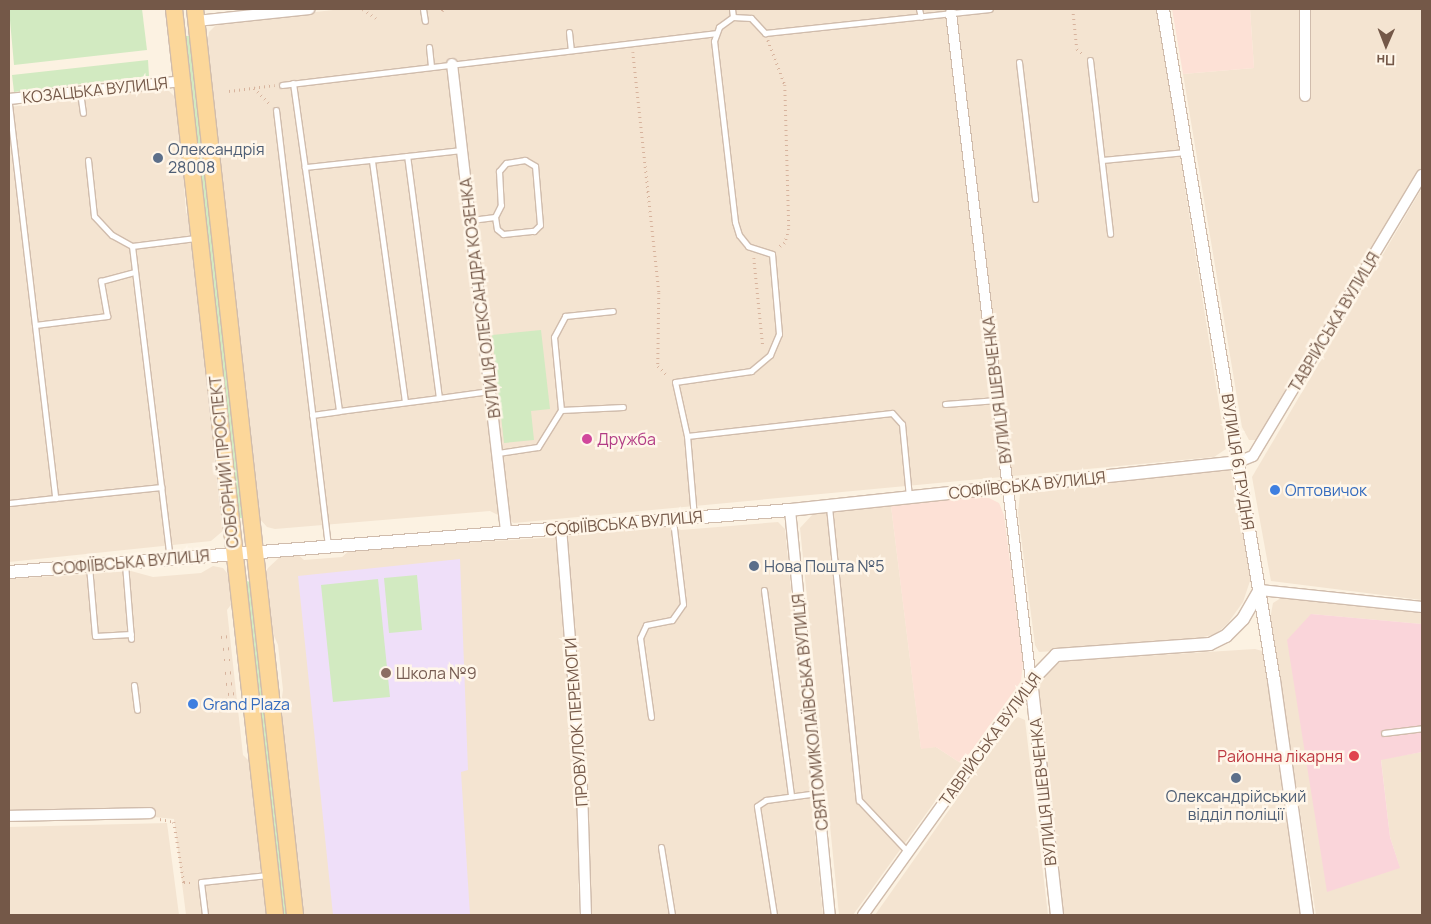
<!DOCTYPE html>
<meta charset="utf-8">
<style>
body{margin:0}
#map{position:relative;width:1431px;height:924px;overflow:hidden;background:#fcf2e2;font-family:Manrope,sans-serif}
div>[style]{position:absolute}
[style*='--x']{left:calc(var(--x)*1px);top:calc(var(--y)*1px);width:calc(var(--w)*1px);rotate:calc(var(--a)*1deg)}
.residential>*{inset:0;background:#f4e4d1}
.commercial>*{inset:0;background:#fde1d6}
.education>*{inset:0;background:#efdff9}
.medical>*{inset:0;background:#fad5da}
.green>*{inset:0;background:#d2eac1}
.path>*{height:2.5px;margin-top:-1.25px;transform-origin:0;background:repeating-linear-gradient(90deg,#d7b39d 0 1px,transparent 0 5px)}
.roads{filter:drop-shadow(1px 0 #d0bcac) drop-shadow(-1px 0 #d0bcac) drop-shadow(0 1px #d0bcac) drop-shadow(0 -1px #d0bcac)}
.service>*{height:5px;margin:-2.5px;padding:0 2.5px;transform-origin:2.5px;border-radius:2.5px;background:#fff}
.minor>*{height:10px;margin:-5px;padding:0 5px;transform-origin:5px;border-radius:5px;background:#fff}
.tertiary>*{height:12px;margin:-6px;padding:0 6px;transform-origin:6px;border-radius:6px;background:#fff}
.primary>*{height:16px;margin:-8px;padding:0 8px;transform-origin:8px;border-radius:8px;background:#fcd79a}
.dots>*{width:14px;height:14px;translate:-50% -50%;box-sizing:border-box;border:2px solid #fff6e9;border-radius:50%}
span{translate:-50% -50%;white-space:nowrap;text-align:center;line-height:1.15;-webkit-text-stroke:5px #fff6e9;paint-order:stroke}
.street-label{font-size:16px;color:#745848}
.service-label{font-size:16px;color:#4e5e75}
.left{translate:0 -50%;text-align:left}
.hotel-label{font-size:16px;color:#b23c85}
.shop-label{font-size:16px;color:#366cbe}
.education-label{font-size:16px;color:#785e54}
.health-label{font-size:16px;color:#be3a42}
.right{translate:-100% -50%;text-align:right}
.frame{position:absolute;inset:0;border:10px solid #745848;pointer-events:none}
.north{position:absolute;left:1361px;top:20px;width:50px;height:50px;-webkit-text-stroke:4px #fff6e9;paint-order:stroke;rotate:181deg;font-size:14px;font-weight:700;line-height:20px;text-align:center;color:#745848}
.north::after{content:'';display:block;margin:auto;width:18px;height:22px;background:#745848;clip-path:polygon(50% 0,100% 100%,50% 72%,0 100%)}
</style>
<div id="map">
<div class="residential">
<div style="clip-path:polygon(342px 9px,1157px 9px,1226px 449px,1214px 457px,514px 523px,490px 511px,275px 529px,267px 527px,259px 518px,207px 45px,209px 32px,218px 23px)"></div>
<div style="clip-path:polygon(1250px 9px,1422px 9px,1422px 166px,1260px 440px,1249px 440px,1242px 427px,1183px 74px,1254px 68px)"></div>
<div style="clip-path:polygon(167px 89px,175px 97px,179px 110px,186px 178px,184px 186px,186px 213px,191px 217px,224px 530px,211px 541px,9px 562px,9px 107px)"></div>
<div style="clip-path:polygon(1422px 188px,1422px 600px,1271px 581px,1252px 477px)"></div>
<div style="clip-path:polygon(1224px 468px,1231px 470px,1234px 479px,1251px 578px,1243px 602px,1228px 623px,1216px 634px,1175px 644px,1039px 652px,1035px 645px,1018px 513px,1020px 494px,1031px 489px)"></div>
<div style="clip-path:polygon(891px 506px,921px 748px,936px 747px,962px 764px,853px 915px,839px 915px,800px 528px,813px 514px)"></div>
<div style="clip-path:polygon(778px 522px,785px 529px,823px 915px,590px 915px,587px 771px,567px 536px,668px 525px,681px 530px)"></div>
<div style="clip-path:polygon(558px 537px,577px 805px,579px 915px,301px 915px,279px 719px,283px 690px,278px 645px,269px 624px,264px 575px,268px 568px,282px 555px,296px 553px,304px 560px,342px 557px,350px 550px)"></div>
<div style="clip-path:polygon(213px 566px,223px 568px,230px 577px,233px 602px,227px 610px,243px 755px,251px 763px,267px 915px,186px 915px,174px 819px,154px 817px,150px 807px,9px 810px,9px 579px,131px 571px,153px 577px,201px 573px)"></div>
<div style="clip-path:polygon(1281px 598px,1422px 612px,1422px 624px,1311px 614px,1400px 868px,1390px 837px,1381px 759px,1422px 752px,1422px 915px,1316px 915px,1270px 619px,1273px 603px)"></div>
<div style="clip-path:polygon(1255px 649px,1262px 651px,1265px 657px,1301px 915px,1064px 915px,1037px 705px,1042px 675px,1052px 665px,1064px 661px)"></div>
<div style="clip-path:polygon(1018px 717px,1025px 720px,1048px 915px,875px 915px,1011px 722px)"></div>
<div style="clip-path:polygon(167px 823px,179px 915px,9px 915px,9px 827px)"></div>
</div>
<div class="commercial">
<div style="clip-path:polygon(1172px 9px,1250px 9px,1254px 68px,1183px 74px)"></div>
<div style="clip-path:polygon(985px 496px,999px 503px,1004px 515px,1023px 663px,1021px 681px,962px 764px,936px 747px,921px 749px,891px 506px)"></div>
</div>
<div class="education">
<div style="clip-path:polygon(460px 559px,468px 770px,461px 772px,470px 915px,333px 915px,298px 576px)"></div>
</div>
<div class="medical">
<div style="clip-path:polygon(1311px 614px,1422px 624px,1422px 752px,1381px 760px,1390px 837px,1400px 868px,1327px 892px,1287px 640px)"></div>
</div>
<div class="green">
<div style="clip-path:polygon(9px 9px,142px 9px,147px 50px,14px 65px)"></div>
<div style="clip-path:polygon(186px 36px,192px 36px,244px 519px,237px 517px,182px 40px)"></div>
<div style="clip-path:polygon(148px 60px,149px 76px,14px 92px,12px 75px)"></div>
<div style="clip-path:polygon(541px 330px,550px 409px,531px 411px,534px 440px,504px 443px,492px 335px)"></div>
<div style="clip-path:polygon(417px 575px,422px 630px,389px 633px,384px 578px)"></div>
<div style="clip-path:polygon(378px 579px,390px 697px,333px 702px,321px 585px)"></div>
<div style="clip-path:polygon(244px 580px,253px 583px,288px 915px,280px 915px)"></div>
</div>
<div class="path">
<div style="--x:363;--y:9;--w:16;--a:35"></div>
<div style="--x:1073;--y:9;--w:40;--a:84.3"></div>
<div style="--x:1077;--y:49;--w:8;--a:40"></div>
<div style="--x:442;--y:11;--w:2;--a:-63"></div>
<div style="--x:768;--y:40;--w:48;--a:69.3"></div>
<div style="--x:785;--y:85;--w:144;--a:88.4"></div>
<div style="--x:789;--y:229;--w:15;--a:106"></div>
<div style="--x:785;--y:243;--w:9;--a:144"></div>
<div style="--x:633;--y:52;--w:242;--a:83.8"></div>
<div style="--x:659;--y:293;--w:73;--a:90.8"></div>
<div style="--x:658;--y:366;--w:14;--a:45"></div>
<div style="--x:254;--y:88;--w:24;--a:45"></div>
<div style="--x:229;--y:91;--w:46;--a:-7.4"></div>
<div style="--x:754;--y:258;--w:89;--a:84.2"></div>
<div style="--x:221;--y:637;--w:9;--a:-6"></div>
<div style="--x:223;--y:649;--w:8;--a:-7"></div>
<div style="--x:224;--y:660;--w:8;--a:0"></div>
<div style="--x:225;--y:673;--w:9;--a:-6"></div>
<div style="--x:226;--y:684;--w:9;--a:-6"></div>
<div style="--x:228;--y:694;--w:8;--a:-7"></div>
<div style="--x:229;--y:704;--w:8;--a:-7"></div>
<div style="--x:160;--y:819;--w:14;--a:12"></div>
<div style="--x:174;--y:822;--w:62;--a:80.7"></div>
<div style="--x:184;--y:883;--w:10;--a:0"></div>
</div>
<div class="roads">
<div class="service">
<div style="--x:423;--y:9;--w:12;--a:81"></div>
<div style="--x:919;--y:9;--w:8;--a:76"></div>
<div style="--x:733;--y:17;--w:18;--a:3"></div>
<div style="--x:751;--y:18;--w:21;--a:47"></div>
<div style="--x:765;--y:33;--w:226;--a:-6.1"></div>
<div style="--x:569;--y:32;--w:18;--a:84"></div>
<div style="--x:429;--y:47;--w:20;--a:84"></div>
<div style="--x:1090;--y:60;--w:175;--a:83.4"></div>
<div style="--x:1019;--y:62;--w:138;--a:83.3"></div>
<div style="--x:293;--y:83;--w:331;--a:82"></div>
<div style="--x:339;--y:411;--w:101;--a:-7.4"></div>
<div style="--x:439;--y:398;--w:244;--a:-97.5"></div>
<div style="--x:407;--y:156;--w:103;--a:173.8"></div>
<div style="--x:282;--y:85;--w:436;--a:-6.8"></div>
<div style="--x:80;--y:92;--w:21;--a:82"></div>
<div style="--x:9;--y:104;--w:397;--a:83.3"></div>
<div style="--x:55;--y:498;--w:46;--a:173.8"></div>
<div style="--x:276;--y:110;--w:439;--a:83.2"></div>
<div style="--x:407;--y:156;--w:55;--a:-6.2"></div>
<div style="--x:88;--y:160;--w:56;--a:83.9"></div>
<div style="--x:94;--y:216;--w:26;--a:47"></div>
<div style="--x:112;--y:235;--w:23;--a:29"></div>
<div style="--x:132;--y:246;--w:314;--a:83.1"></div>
<div style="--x:1102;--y:160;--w:84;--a:-5.4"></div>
<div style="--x:372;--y:161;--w:243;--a:82.2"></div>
<div style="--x:471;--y:220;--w:24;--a:-7"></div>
<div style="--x:495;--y:217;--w:12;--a:81"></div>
<div style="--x:497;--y:229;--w:8;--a:40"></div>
<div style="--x:503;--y:234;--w:31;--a:-6"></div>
<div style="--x:534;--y:231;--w:8;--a:-45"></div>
<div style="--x:540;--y:225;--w:59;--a:-94.8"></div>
<div style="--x:535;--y:166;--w:12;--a:-149"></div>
<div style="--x:525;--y:160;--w:19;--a:171"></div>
<div style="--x:506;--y:163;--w:11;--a:131"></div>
<div style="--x:499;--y:171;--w:34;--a:87"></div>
<div style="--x:501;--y:205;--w:13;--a:117"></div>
<div style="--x:132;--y:246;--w:64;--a:-7.1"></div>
<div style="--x:35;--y:325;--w:73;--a:-7.1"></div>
<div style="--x:107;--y:316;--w:36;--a:-100"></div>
<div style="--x:101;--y:281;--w:35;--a:-15"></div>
<div style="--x:439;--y:398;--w:51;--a:-7.8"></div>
<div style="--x:945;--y:404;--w:52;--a:-4.4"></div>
<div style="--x:561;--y:410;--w:62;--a:-2.8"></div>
<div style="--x:312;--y:415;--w:27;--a:-8"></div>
<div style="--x:687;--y:436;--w:206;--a:-6.4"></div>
<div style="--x:892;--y:413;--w:15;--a:48"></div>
<div style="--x:902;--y:424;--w:73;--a:84.5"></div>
<div style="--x:498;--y:453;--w:40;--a:-8.5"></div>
<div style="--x:538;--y:447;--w:44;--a:-58.1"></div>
<div style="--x:561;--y:410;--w:73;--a:-95.5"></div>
<div style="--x:554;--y:337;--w:24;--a:-62"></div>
<div style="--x:565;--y:316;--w:48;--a:-5.9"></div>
<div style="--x:55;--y:498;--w:107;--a:-5.9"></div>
<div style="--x:829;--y:507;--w:295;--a:84.2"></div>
<div style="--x:859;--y:800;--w:71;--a:46.7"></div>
<div style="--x:694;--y:517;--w:81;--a:-94.9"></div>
<div style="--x:687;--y:436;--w:55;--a:-102.5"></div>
<div style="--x:675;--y:382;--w:77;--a:-8.2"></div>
<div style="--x:751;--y:371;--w:25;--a:-40"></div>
<div style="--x:770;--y:355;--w:23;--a:-67"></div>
<div style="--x:779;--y:334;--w:80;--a:-95"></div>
<div style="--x:772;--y:254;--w:25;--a:-162"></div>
<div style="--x:748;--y:246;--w:14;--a:-129"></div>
<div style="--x:739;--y:235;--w:14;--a:-107"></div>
<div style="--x:735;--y:222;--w:182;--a:-96.6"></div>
<div style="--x:714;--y:41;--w:15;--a:-70"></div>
<div style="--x:719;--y:27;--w:17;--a:-36"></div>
<div style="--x:733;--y:17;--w:8;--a:-97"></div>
<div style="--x:125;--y:564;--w:75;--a:85.4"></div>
<div style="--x:89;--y:566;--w:70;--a:85.1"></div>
<div style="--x:95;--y:636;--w:36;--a:-3"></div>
<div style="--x:764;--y:590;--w:208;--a:82.5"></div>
<div style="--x:134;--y:685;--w:25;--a:83"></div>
<div style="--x:651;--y:717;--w:80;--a:-97.9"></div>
<div style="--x:640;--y:638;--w:14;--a:-65"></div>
<div style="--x:646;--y:625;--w:26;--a:-11"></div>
<div style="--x:672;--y:620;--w:19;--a:-55"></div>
<div style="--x:683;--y:604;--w:85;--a:-96.8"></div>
<div style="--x:1384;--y:733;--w:38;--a:-7"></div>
<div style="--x:661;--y:847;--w:69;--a:80.8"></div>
<div style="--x:205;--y:915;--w:33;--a:-97"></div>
<div style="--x:201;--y:882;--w:67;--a:-6"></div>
<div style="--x:774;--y:915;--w:110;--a:-98.9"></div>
<div style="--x:757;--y:806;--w:11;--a:-34"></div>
<div style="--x:766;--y:800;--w:52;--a:-7.7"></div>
</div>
<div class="minor">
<div style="--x:1305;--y:9;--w:87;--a:90"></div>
<div style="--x:197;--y:21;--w:113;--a:-6.1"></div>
<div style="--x:452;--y:64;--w:472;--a:83.4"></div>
<div style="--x:9;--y:99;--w:174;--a:-5.9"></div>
<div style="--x:1238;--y:462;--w:16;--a:-22"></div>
<div style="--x:1253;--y:456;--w:328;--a:-59"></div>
<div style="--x:790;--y:510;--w:407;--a:84.4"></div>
<div style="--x:561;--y:528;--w:262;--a:85.4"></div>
<div style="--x:582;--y:789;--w:126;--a:88.2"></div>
<div style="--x:1260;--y:590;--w:163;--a:6"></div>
<div style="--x:9;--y:816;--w:141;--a:-1.2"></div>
<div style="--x:863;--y:915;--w:288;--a:-54.3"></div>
<div style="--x:1031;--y:681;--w:673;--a:-96.83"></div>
</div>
<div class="tertiary">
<div style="--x:1163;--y:9;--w:680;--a:80.61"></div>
<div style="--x:1274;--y:680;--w:237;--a:82"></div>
<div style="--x:9;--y:572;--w:783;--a:-4.54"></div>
<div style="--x:790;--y:510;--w:451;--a:-6.1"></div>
<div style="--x:1057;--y:915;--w:235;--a:-96.3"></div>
<div style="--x:1031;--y:681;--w:36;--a:-46"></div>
<div style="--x:1056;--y:655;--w:154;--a:-4.1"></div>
<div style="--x:1210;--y:644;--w:18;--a:-27"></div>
<div style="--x:1226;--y:636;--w:24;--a:-45"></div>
<div style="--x:1243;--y:619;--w:34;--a:-60"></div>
</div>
<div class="primary">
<div style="--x:174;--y:9;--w:912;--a:83.64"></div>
<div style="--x:195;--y:9;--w:912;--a:83.7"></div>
</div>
</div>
<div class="dots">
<div style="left:158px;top:158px;background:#5c6f8a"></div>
<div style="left:587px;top:439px;background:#d1479c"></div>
<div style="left:1275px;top:490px;background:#3f7fe0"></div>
<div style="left:754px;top:566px;background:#5c6f8a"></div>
<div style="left:386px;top:673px;background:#8d6e63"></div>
<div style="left:193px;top:704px;background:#3f7fe0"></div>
<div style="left:1354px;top:756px;background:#e0444e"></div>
<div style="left:1236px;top:778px;background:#5c6f8a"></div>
</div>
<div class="street-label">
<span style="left:95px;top:90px;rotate:-6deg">КОЗАЦЬКА ВУЛИЦЯ</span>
<span style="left:480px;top:298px;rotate:-97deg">ВУЛИЦЯ ОЛЕКСАНДРА КОЗЕНКА</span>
<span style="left:1334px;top:322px;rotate:-59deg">ТАВРІЙСЬКА ВУЛИЦЯ</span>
<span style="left:997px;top:390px;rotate:-97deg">ВУЛИЦЯ ШЕВЧЕНКА</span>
<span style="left:224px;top:462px;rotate:-96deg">СОБОРНИЙ ПРОСПЕКТ</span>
<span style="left:1238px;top:462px;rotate:81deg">ВУЛИЦЯ 6 ГРУДНЯ</span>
<span style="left:1027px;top:485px;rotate:-6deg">СОФІЇВСЬКА ВУЛИЦЯ</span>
<span style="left:624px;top:523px;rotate:-5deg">СОФІЇВСЬКА ВУЛИЦЯ</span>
<span style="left:131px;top:562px;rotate:-5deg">СОФІЇВСЬКА ВУЛИЦЯ</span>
<span style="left:810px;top:712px;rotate:-96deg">СВЯТОМИКОЛАЇВСЬКА ВУЛИЦЯ</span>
<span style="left:576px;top:722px;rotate:-94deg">ПРОВУЛОК ПЕРЕМОГИ</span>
<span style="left:990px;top:739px;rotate:-54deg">ТАВРІЙСЬКА ВУЛИЦЯ</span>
<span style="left:1043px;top:792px;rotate:-96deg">ВУЛИЦЯ ШЕВЧЕНКА</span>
</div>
<div class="service-label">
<span class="left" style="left:168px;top:158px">Олександрія<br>28008</span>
<span class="left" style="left:764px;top:566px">Нова Пошта №5</span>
<span style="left:1236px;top:805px">Олександрійський<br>відділ поліції</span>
</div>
<div class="hotel-label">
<span class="left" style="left:597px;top:439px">Дружба</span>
</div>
<div class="shop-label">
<span class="left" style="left:1285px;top:490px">Оптовичок</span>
<span class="left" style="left:203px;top:704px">Grand Plaza</span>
</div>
<div class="education-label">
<span class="left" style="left:396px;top:673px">Школа №9</span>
</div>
<div class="health-label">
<span class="right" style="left:1343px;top:756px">Районна лікарня</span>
</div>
<div class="frame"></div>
<div class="north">Пн</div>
</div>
